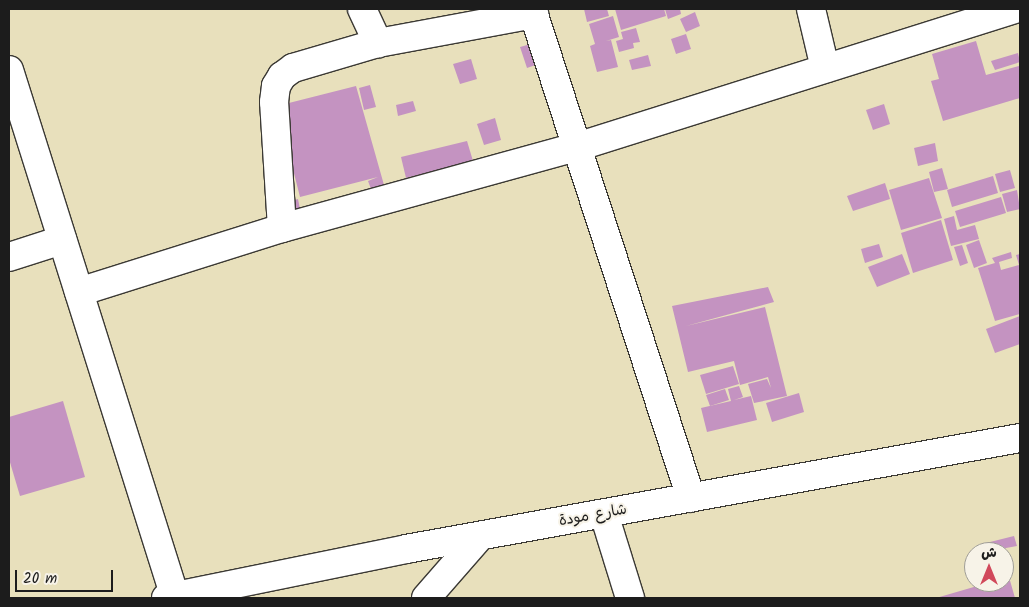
<!DOCTYPE html>
<meta charset="utf-8">
<style>
body{margin:0}
#map{position:relative;width:1029px;height:607px;overflow:hidden;background:#e8e0bc;font-family:Kalam,"Playpen Sans Arabic",sans-serif}
div>[style]{position:absolute}
[style*='--x']{left:calc(var(--x)*1px);top:calc(var(--y)*1px);width:calc(var(--w)*1px);rotate:calc(var(--a)*1deg)}
.building>*{inset:0;background:#c493c1}
.roads{filter:drop-shadow(1px 0 #3b3934) drop-shadow(-1px 0 #3b3934) drop-shadow(0 1px #3b3934) drop-shadow(0 -1px #3b3934)}
.minor>*{height:28px;margin:-14px;padding:0 14px;transform-origin:14px;border-radius:14px;background:#fff}
.tertiary>*{height:28px;margin:-14px;padding:0 14px;transform-origin:14px;border-radius:14px;background:#fff}
span{translate:-50% -50%;white-space:nowrap;text-align:center;line-height:1.15;-webkit-text-stroke:4px #f7f3e8;paint-order:stroke}
.street-label{font-size:15px;color:#1c1c1c}
.frame{position:absolute;inset:0;border:10px solid #1c1c1c;pointer-events:none}
.north{position:absolute;left:964px;top:542px;width:50px;height:50px;box-sizing:border-box;background:#f7f3e8;border:1px solid #9f9d96;border-radius:50%;rotate:0deg;font-size:14px;font-weight:700;line-height:20px;text-align:center;color:#1c1c1c}
.north::after{content:'';display:block;margin:auto;width:18px;height:22px;background:#d1495b;clip-path:polygon(50% 0,100% 100%,50% 72%,0 100%)}
.scale{position:absolute;left:15px;top:570px;width:98px;height:22px;box-sizing:border-box;border:2px solid #1c1c1c;border-top:0;padding-left:6px;font-size:15px;line-height:18px;white-space:nowrap;color:#1c1c1c;-webkit-text-stroke:4px #f7f3e8;paint-order:stroke}
</style>
<div id="map">
<div class="building">
<div style="clip-path:polygon(584px 9px,607px 9px,609px 16px,587px 22px)"></div>
<div style="clip-path:polygon(615px 9px,664px 9px,666px 16px,621px 30px)"></div>
<div style="clip-path:polygon(665px 9px,680px 9px,681px 14px,668px 19px)"></div>
<div style="clip-path:polygon(695px 12px,700px 26px,686px 32px,680px 19px)"></div>
<div style="clip-path:polygon(613px 16px,619px 37px,606px 41px,611px 40px,618px 67px,597px 72px,590px 46px,595px 44px,589px 24px)"></div>
<div style="clip-path:polygon(636px 28px,640px 42px,633px 43px,634px 48px,619px 52px,616px 41px,623px 39px,621px 32px)"></div>
<div style="clip-path:polygon(686px 34px,691px 49px,676px 54px,671px 39px)"></div>
<div style="clip-path:polygon(976px 41px,986px 75px,1019px 66px,1020px 98px,943px 121px,931px 81px,939px 79px,932px 54px)"></div>
<div style="clip-path:polygon(538px 42px,544px 62px,527px 68px,520px 47px)"></div>
<div style="clip-path:polygon(1018px 53px,1020px 62px,995px 70px,991px 61px)"></div>
<div style="clip-path:polygon(648px 55px,651px 66px,632px 70px,629px 60px)"></div>
<div style="clip-path:polygon(471px 59px,477px 79px,460px 84px,453px 64px)"></div>
<div style="clip-path:polygon(370px 85px,376px 107px,364px 110px,359px 88px)"></div>
<div style="clip-path:polygon(356px 86px,384px 185px,371px 189px,368px 181px,378px 177px,300px 197px,277px 106px)"></div>
<div style="clip-path:polygon(413px 101px,416px 111px,398px 116px,396px 105px)"></div>
<div style="clip-path:polygon(884px 104px,890px 124px,873px 130px,866px 110px)"></div>
<div style="clip-path:polygon(495px 118px,501px 140px,484px 145px,477px 124px)"></div>
<div style="clip-path:polygon(467px 141px,473px 161px,406px 178px,401px 157px)"></div>
<div style="clip-path:polygon(935px 143px,938px 161px,918px 166px,914px 148px)"></div>
<div style="clip-path:polygon(942px 168px,948px 189px,934px 192px,929px 172px)"></div>
<div style="clip-path:polygon(1010px 170px,1015px 188px,1000px 192px,995px 174px)"></div>
<div style="clip-path:polygon(993px 176px,998px 193px,952px 207px,947px 190px)"></div>
<div style="clip-path:polygon(929px 178px,942px 218px,901px 230px,889px 190px)"></div>
<div style="clip-path:polygon(885px 183px,890px 199px,853px 211px,847px 196px)"></div>
<div style="clip-path:polygon(1017px 190px,1020px 209px,1007px 212px,1002px 194px)"></div>
<div style="clip-path:polygon(1001px 197px,1006px 213px,960px 227px,955px 211px)"></div>
<div style="clip-path:polygon(298px 199px,300px 209px,287px 212px,284px 203px)"></div>
<div style="clip-path:polygon(954px 216px,957px 230px,975px 225px,979px 239px,951px 246px,944px 219px)"></div>
<div style="clip-path:polygon(941px 220px,953px 260px,913px 273px,901px 233px)"></div>
<div style="clip-path:polygon(979px 240px,987px 263px,974px 268px,966px 245px)"></div>
<div style="clip-path:polygon(879px 244px,883px 257px,865px 263px,861px 249px)"></div>
<div style="clip-path:polygon(962px 245px,968px 263px,960px 266px,954px 247px)"></div>
<div style="clip-path:polygon(1011px 252px,1012px 258px,999px 262px,1001px 270px,1019px 265px,1016px 255px,1020px 254px,1020px 314px,995px 321px,978px 268px,995px 263px,992px 258px)"></div>
<div style="clip-path:polygon(902px 254px,910px 274px,877px 287px,868px 267px)"></div>
<div style="clip-path:polygon(768px 287px,774px 302px,686px 326px,765px 307px,787px 396px,754px 403px,748px 384px,767px 379px,771px 388px,768px 377px,740px 385px,734px 361px,688px 372px,672px 306px)"></div>
<div style="clip-path:polygon(1020px 316px,1020px 344px,995px 353px,986px 329px)"></div>
<div style="clip-path:polygon(733px 366px,739px 384px,706px 394px,700px 375px)"></div>
<div style="clip-path:polygon(739px 386px,743px 397px,734px 400px,751px 396px,757px 420px,707px 432px,701px 408px,731px 401px,728px 389px)"></div>
<div style="clip-path:polygon(725px 389px,729px 400px,710px 406px,706px 395px)"></div>
<div style="clip-path:polygon(799px 393px,804px 412px,772px 422px,766px 403px)"></div>
<div style="clip-path:polygon(63px 401px,85px 477px,20px 496px,9px 459px,9px 417px)"></div>
<div style="clip-path:polygon(1014px 536px,1017px 546px,984px 552px,982px 544px)"></div>
<div style="clip-path:polygon(1009px 577px,1015px 598px,936px 598px,991px 582px,1004px 582px)"></div>
</div>
<div class="roads">
<div class="minor">
<div style="--x:362;--y:9;--w:38;--a:65"></div>
<div style="--x:532;--y:9;--w:514;--a:71.99"></div>
<div style="--x:811;--y:9;--w:61;--a:76.7"></div>
<div style="--x:9;--y:70;--w:553;--a:72.52"></div>
<div style="--x:282;--y:228;--w:126;--a:-93.6"></div>
<div style="--x:274;--y:102;--w:16;--a:-83"></div>
<div style="--x:276;--y:86;--w:12;--a:-59"></div>
<div style="--x:282;--y:76;--w:14;--a:-36"></div>
<div style="--x:293;--y:68;--w:89;--a:-16.4"></div>
<div style="--x:378;--y:43;--w:159;--a:-10.5"></div>
<div style="--x:9;--y:257;--w:56;--a:-17.8"></div>
<div style="--x:79;--y:292;--w:213;--a:-17.5"></div>
<div style="--x:282;--y:228;--w:306;--a:-15.4"></div>
<div style="--x:577;--y:147;--w:458;--a:-17.5"></div>
<div style="--x:604;--y:514;--w:88;--a:72.8"></div>
<div style="--x:426;--y:598;--w:82;--a:-48.9"></div>
</div>
<div class="tertiary">
<div style="--x:166;--y:598;--w:245;--a:-11.5"></div>
<div style="--x:406;--y:549;--w:624;--a:-10.25"></div>
</div>
</div>
<div class="street-label">
<span style="left:593px;top:516px;rotate:-10deg">شارع مودة</span>
</div>
<div class="frame"></div>
<div class="north">ش</div>
<div class="scale">20 m</div>
</div>
